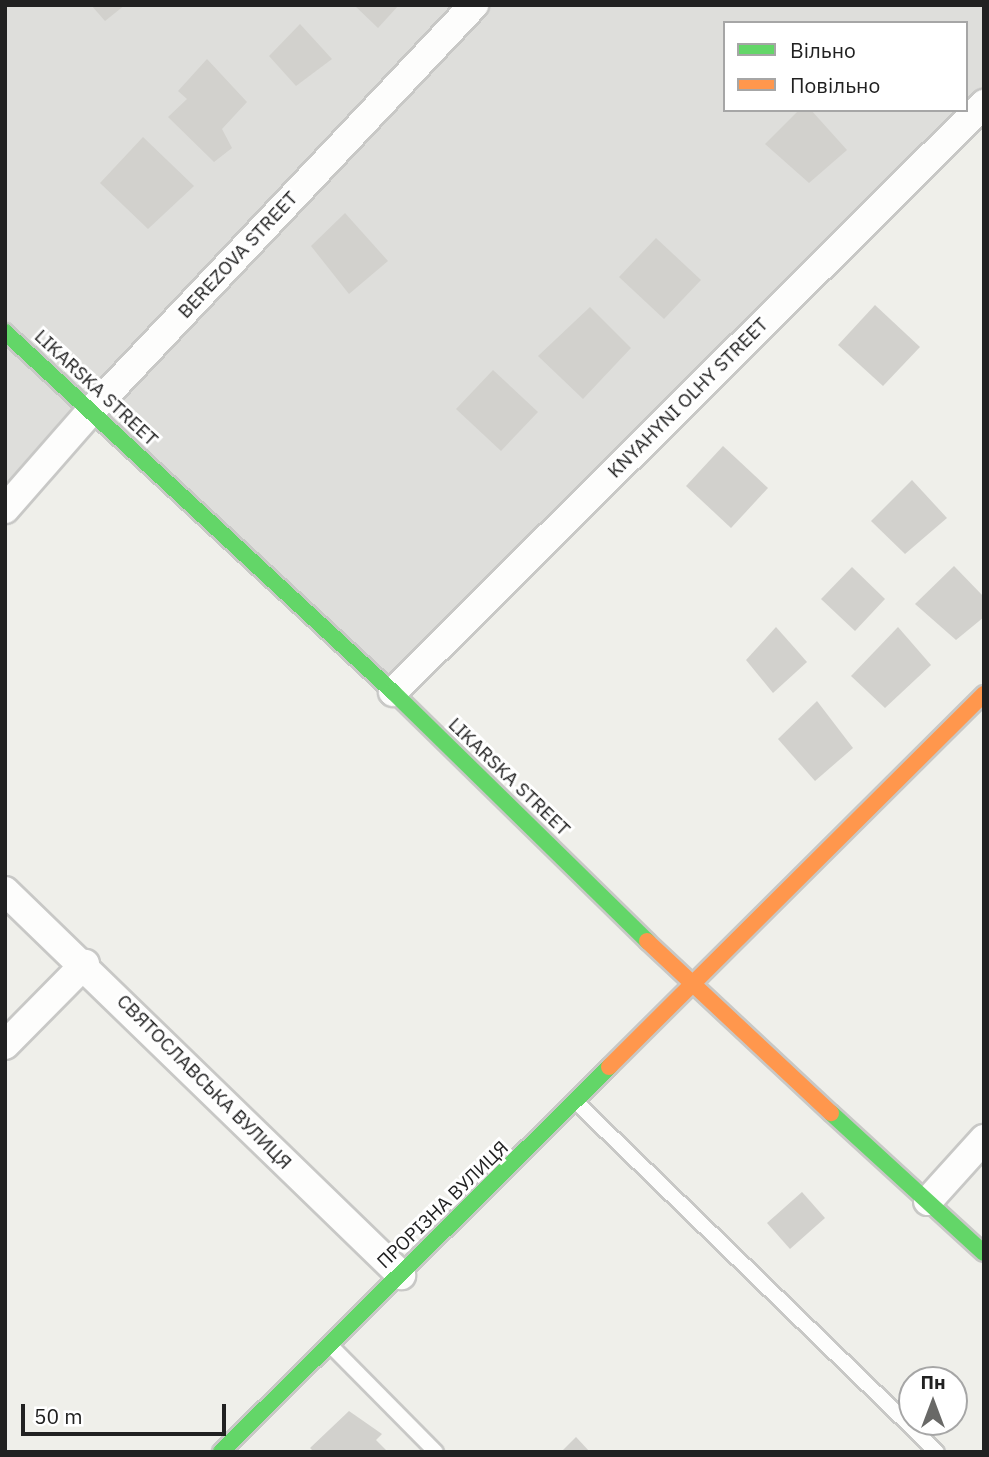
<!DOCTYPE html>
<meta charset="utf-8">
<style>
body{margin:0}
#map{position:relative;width:989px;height:1457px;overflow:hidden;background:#efefea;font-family:"IBM Plex Sans",sans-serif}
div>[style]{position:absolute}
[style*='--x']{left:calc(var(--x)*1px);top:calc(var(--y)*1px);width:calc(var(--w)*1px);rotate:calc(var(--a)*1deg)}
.residential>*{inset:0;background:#dededb}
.building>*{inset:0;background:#d2d1cd}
.roads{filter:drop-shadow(2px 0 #c8c8c6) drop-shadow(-2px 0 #c8c8c6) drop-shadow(0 2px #c8c8c6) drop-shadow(0 -2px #c8c8c6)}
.lane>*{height:14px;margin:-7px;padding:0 7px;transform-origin:7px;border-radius:7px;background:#fdfdfc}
.street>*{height:28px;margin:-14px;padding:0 14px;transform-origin:14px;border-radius:14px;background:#fdfdfc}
.fast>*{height:16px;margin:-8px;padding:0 8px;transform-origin:8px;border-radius:8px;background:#63d668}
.slow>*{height:16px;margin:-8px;padding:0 8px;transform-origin:8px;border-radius:8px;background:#ff974d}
span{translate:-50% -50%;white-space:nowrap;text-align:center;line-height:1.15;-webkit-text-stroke:6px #fff;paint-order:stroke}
.street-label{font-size:19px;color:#212121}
.frame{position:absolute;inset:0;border:7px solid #212121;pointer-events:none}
.legend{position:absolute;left:723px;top:21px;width:245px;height:91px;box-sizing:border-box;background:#fff;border:2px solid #a6a6a6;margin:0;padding:9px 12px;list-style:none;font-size:21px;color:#212121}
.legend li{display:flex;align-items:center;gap:14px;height:35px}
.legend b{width:35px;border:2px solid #a6a6a6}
.north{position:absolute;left:898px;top:1366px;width:70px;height:70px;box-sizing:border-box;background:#fff;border:2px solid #a6a6a6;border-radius:50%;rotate:0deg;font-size:19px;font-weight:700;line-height:28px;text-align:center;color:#212121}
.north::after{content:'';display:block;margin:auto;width:24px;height:32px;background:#696967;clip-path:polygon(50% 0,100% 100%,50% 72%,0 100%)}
.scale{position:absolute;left:21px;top:1404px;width:205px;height:32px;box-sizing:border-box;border:4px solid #212121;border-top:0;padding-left:9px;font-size:21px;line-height:24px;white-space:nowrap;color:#212121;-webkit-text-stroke:5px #fff;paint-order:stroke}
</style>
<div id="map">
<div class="residential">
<div style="clip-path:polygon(evenodd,5px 5px,984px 5px,984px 104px,393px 692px,90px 412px,5px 509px,5px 5px,725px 23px,966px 23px,966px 110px,725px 110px,725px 23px)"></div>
</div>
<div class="building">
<div style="clip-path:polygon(91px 5px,125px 5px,105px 21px)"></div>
<div style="clip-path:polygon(354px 5px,399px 5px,378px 28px)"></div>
<div style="clip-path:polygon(300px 24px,332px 59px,296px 86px,269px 56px)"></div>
<div style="clip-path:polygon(207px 59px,247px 102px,222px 129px,232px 148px,214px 162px,168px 117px,187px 99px,178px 91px)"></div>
<div style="clip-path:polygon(799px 110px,811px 110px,847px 150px,809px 183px,765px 144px)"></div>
<div style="clip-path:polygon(143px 137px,194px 186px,148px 229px,100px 183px)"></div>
<div style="clip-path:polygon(345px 213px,388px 261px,349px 294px,311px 246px)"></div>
<div style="clip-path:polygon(656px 238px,701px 280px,664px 319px,619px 277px)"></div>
<div style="clip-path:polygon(875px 305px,920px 347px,883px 386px,838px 345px)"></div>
<div style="clip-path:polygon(590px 307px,631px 348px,583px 399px,538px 356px)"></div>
<div style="clip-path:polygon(493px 370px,538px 412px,501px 451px,456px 409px)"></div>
<div style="clip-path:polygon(723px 446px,768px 488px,731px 528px,686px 486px)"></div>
<div style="clip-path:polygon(912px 480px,947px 518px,905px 554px,871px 521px)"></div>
<div style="clip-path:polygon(954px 566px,984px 597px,984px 617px,956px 640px,915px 604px)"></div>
<div style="clip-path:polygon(852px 567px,885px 599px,855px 631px,821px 599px)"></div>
<div style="clip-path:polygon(776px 627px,807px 662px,773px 693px,746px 660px)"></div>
<div style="clip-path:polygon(898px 627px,931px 665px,885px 708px,851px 676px)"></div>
<div style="clip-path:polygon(817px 701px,853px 748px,815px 781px,778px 739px)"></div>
<div style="clip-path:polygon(802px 1192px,825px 1218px,790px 1249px,767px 1223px)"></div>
<div style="clip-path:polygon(349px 1411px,382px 1434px,376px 1440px,388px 1452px,314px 1452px,310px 1448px)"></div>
<div style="clip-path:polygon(576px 1437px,590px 1452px,561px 1452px)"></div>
</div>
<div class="roads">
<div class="lane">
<div style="--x:577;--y:1103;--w:501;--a:44.11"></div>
<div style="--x:331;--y:1346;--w:149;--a:45.3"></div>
</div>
<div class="street">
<div style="--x:5;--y:509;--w:129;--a:-48.8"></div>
<div style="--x:90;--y:412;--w:560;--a:-46.67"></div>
<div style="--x:393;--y:692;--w:834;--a:-44.85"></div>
<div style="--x:5;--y:891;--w:552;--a:44.12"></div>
<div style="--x:5;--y:1045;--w:114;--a:-45.4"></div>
<div style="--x:928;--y:1201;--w:84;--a:-47.9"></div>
</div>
<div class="fast">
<div style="--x:5;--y:332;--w:529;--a:42.86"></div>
<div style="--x:393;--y:692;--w:356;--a:44.4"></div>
<div style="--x:831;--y:1113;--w:207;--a:42.5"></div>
<div style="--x:221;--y:1452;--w:547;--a:-44.78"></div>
</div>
<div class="slow">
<div style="--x:647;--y:941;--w:252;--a:43.1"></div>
<div style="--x:609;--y:1067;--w:529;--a:-44.85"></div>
</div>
</div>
<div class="street-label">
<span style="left:238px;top:255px;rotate:-47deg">BEREZOVA STREET</span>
<span style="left:96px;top:388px;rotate:43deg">LIKARSKA STREET</span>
<span style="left:688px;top:398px;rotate:-45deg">KNYAHYNI OLHY STREET</span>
<span style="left:509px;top:777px;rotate:44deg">LIKARSKA STREET</span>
<span style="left:204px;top:1082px;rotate:45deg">СВЯТОСЛАВСЬКА ВУЛИЦЯ</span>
<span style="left:443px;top:1205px;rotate:-44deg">ПРОРІЗНА ВУЛИЦЯ</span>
</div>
<div class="frame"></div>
<ul class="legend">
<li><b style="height:9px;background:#63d668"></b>Вільно</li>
<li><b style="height:9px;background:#ff974d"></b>Повільно</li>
</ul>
<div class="north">Пн</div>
<div class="scale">50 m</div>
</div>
